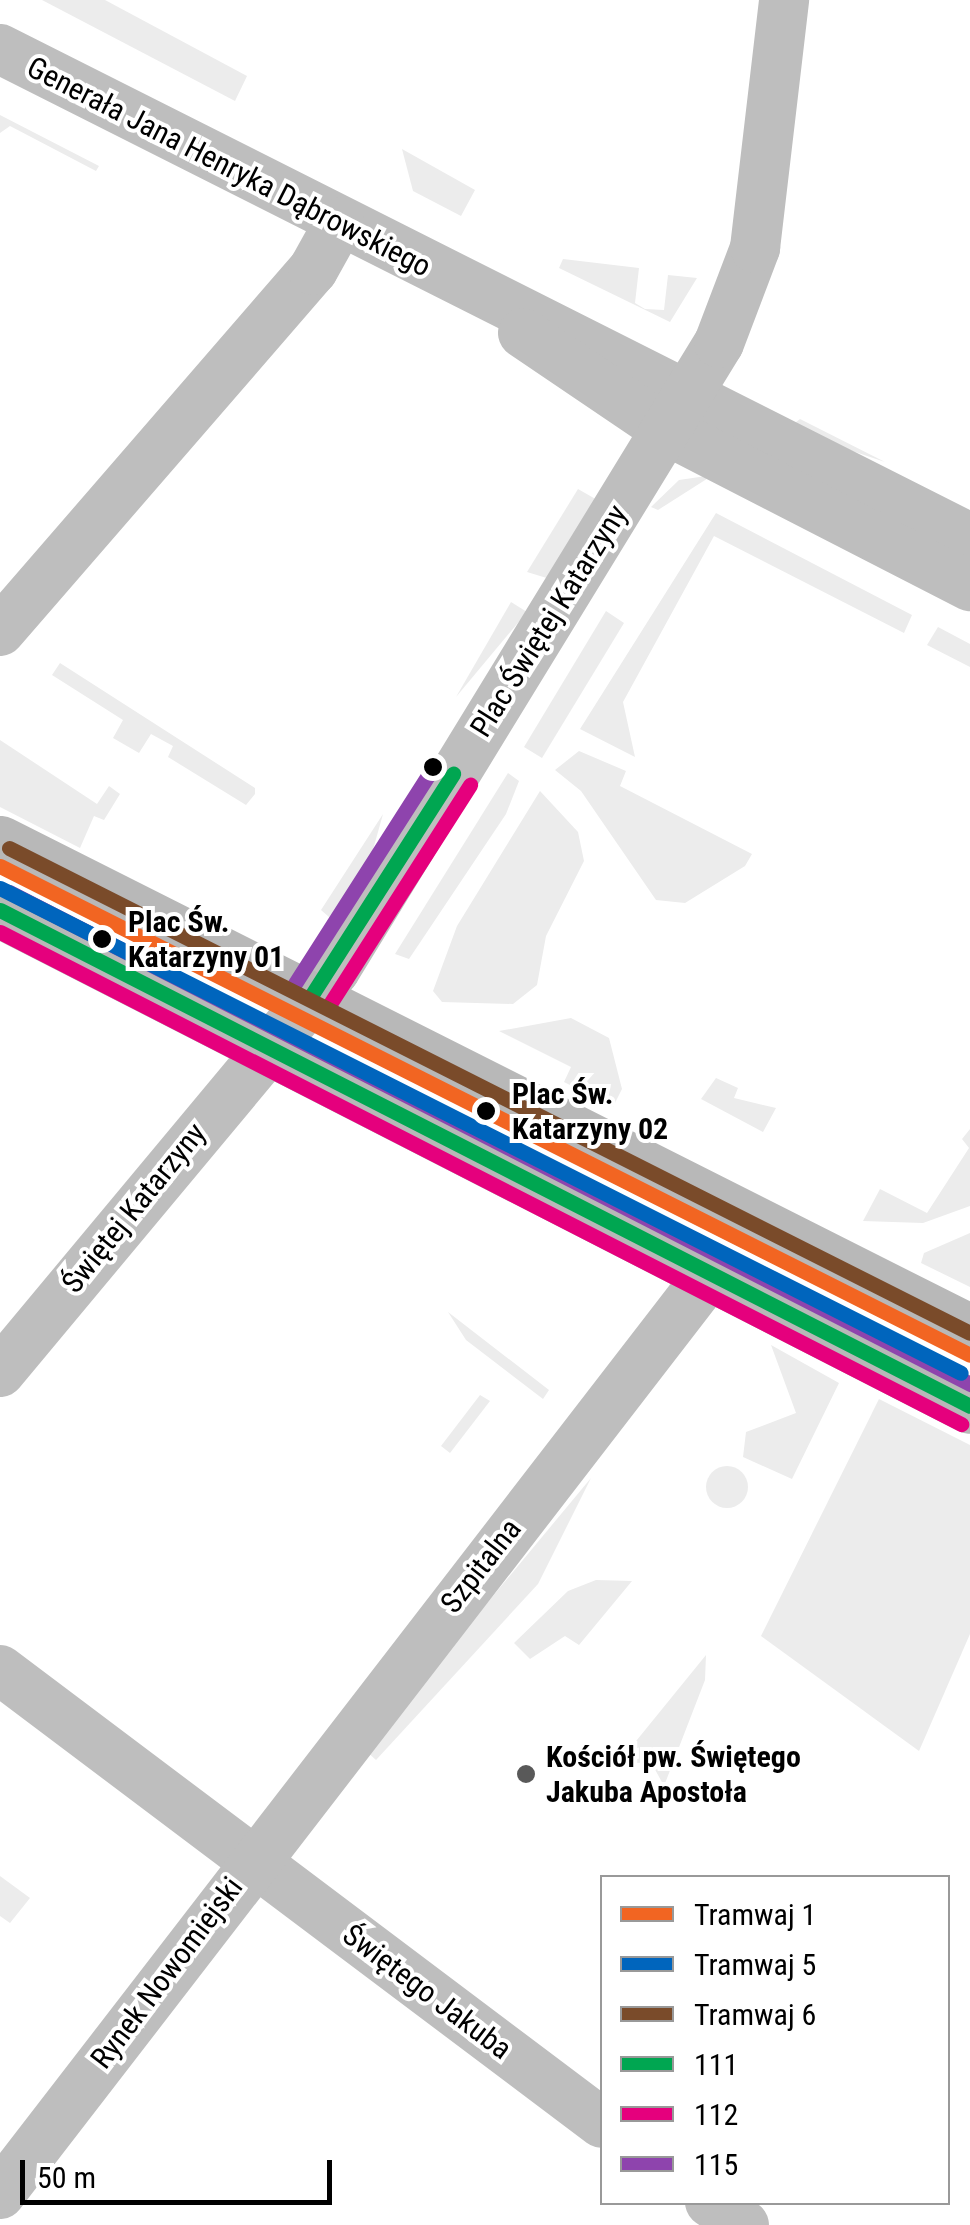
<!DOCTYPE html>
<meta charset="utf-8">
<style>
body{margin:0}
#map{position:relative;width:970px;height:2225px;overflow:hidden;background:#fff;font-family:"Roboto Condensed",sans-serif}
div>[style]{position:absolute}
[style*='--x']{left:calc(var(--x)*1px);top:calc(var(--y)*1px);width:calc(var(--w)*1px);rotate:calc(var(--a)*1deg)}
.green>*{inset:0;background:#ececec}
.round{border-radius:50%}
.street>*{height:50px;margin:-25px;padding:0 25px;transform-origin:25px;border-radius:25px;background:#bebebe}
.secondary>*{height:55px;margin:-27.5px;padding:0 27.5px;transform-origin:27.5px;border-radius:27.5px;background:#b8b8b8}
.bus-1>*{height:15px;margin:-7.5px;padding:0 7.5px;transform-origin:7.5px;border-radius:7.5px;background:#00a651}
.bus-2>*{height:15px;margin:-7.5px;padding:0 7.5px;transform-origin:7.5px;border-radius:7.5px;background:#e5007d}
.bus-3>*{height:15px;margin:-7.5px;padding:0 7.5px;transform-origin:7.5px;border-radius:7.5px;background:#8e44ad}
.tram-1>*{height:15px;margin:-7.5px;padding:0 7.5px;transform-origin:7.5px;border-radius:7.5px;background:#f26522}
.tram-2>*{height:15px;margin:-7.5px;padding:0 7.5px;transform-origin:7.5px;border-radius:7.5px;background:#0065bd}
.tram-3>*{height:15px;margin:-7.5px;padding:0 7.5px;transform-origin:7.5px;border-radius:7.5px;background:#7a4b2a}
.dots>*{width:28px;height:28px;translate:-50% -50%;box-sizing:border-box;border:5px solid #fff;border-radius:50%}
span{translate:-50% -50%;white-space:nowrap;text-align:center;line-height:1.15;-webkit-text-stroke:8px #fff;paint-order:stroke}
.street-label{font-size:30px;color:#000}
.stop-label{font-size:30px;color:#000;font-weight:700}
.left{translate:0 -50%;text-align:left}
.poi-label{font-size:30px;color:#000;font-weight:700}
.legend{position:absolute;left:600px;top:1875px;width:350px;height:330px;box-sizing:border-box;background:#fff;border:2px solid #999;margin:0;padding:12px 18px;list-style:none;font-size:30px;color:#000}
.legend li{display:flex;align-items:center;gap:20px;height:50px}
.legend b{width:50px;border:2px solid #999}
.scale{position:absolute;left:20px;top:2160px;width:312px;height:45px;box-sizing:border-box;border:5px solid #000;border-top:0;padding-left:12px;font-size:30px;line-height:35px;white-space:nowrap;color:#000;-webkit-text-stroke:8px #fff;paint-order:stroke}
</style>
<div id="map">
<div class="green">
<div style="clip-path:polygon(42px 0,105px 0,247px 76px,235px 101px)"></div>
<div style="clip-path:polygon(0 115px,99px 166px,96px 171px,10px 126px,0 133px)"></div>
<div style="clip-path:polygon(402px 149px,475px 190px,461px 216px,413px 191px)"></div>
<div style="clip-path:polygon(563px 259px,639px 268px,635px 303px,645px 309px,664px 310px,668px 275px,697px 278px,670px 322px,559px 268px)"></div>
<div style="clip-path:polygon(800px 419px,885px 462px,787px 429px)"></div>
<div style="clip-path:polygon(713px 475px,658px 510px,651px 507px,679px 480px)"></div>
<div style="clip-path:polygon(578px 489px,599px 501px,550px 579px,527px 572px)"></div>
<div style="clip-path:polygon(716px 513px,912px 615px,904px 633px,714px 536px,623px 702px,635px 757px,580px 729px)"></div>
<div style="clip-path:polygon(511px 602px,527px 612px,456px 697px)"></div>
<div style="clip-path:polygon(606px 611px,624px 623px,542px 758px,524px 747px)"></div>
<div style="clip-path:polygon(938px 627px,970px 644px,970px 667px,927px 645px)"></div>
<div style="clip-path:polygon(60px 663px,255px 788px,255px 794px,246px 805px,168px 757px,173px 746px,151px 734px,139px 753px,113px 738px,123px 720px,52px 675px)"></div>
<div style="clip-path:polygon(0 740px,97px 804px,109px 786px,120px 794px,104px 820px,94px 816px,80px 848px,0 807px)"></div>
<div style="clip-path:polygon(579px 751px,626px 771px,620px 786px,752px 854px,745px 866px,685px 903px,656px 900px,581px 791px,555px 770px)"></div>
<div style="clip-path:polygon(508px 773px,519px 781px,506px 814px,409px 959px,395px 954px)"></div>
<div style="clip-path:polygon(540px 791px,578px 832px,584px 861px,546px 936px,537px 985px,513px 1004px,442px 1002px,433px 991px,457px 926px)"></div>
<div style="clip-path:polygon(383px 814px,365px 878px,337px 924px,321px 910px)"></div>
<div style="clip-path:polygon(571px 1018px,609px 1038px,622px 1089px,613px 1107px,564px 1082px,571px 1067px,499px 1031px)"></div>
<div style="clip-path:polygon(716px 1078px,738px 1088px,734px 1098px,776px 1108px,763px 1132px,701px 1099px)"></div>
<div style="clip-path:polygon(970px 1129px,970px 1206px,923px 1223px,863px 1221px,880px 1189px,927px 1213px,969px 1148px,962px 1139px)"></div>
<div style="clip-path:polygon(970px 1233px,970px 1287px,921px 1263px,924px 1253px)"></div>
<div style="clip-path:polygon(448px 1312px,549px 1390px,543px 1399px,466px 1340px)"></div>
<div style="clip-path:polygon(771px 1345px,839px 1383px,792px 1479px,743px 1457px,746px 1432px,796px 1413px)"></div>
<div style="clip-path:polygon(480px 1395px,490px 1401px,450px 1453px,441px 1446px)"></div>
<div style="clip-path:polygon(879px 1399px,970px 1445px,970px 1634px,919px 1751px,761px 1636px)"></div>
<div class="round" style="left:706px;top:1466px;width:42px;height:42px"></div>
<div style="clip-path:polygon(591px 1478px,538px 1584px,376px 1760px,365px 1750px)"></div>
<div style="clip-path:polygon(596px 1580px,632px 1581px,579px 1645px,565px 1636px,530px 1659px,514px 1643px,568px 1591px)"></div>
<div style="clip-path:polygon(706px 1655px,705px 1680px,664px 1786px,651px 1762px,637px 1763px,628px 1751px)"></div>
<div style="clip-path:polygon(0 1876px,30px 1898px,10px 1923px,0 1916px)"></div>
</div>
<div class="street">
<div style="--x:0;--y:49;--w:1086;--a:26.75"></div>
<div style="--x:523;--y:333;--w:173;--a:34.1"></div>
<div style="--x:666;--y:430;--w:342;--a:27.2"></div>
<div style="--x:0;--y:631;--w:478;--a:-49.1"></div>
<div style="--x:313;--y:270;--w:54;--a:-61"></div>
<div style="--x:0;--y:1372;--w:523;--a:-50.19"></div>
<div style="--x:335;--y:970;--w:735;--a:-58.52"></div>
<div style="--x:719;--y:343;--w:102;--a:-69.2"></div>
<div style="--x:755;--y:248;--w:250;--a:-83.3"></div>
<div style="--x:0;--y:1670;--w:753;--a:36.96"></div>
<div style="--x:0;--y:2194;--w:1166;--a:-52.35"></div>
<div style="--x:710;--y:2202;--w:41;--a:34.1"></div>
</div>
<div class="secondary">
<div style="--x:0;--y:843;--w:1086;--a:26.75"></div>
<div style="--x:0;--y:910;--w:1089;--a:27.08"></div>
</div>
<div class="bus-1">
<div style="--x:0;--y:910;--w:1089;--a:27.08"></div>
<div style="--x:311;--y:996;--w:264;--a:-57.4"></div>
</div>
<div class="bus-2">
<div style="--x:0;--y:932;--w:1080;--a:27.11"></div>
<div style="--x:328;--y:1007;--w:264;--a:-57.4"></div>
</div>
<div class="bus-3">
<div style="--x:9;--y:892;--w:1080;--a:27.11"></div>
<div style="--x:294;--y:985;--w:264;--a:-57.4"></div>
</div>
<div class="tram-1">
<div style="--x:0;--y:866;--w:1086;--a:26.75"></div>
</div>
<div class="tram-2">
<div style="--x:0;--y:888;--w:1076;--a:26.78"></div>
</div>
<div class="tram-3">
<div style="--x:9;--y:848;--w:1076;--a:26.78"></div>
</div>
<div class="dots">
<div style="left:433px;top:767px;background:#000"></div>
<div style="left:102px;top:939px;background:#000"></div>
<div style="left:486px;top:1111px;background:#000"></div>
<div style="left:526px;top:1774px;background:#595959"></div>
</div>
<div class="street-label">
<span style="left:229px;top:167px;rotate:27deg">Generała Jana Henryka Dąbrowskiego</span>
<span style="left:549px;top:621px;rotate:-58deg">Plac Świętej Katarzyny</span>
<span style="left:134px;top:1208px;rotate:-51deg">Świętej Katarzyny</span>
<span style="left:481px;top:1566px;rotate:-52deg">Szpitalna</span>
<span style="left:167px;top:1973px;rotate:-53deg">Rynek Nowomiejski</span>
<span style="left:427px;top:1992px;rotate:37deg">Świętego Jakuba</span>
</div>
<div class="stop-label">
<span class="left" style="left:128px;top:939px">Plac Św.<br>Katarzyny 01</span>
<span class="left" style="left:512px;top:1111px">Plac Św.<br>Katarzyny 02</span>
</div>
<div class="poi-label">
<span class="left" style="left:546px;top:1774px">Kościół pw. Świętego<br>Jakuba Apostoła</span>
</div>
<ul class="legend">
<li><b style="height:12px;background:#f26522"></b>Tramwaj 1</li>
<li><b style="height:12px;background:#0065bd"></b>Tramwaj 5</li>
<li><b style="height:12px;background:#7a4b2a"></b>Tramwaj 6</li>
<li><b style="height:12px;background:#00a651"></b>111</li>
<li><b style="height:12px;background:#e5007d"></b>112</li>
<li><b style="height:12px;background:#8e44ad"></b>115</li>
</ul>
<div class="scale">50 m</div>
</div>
